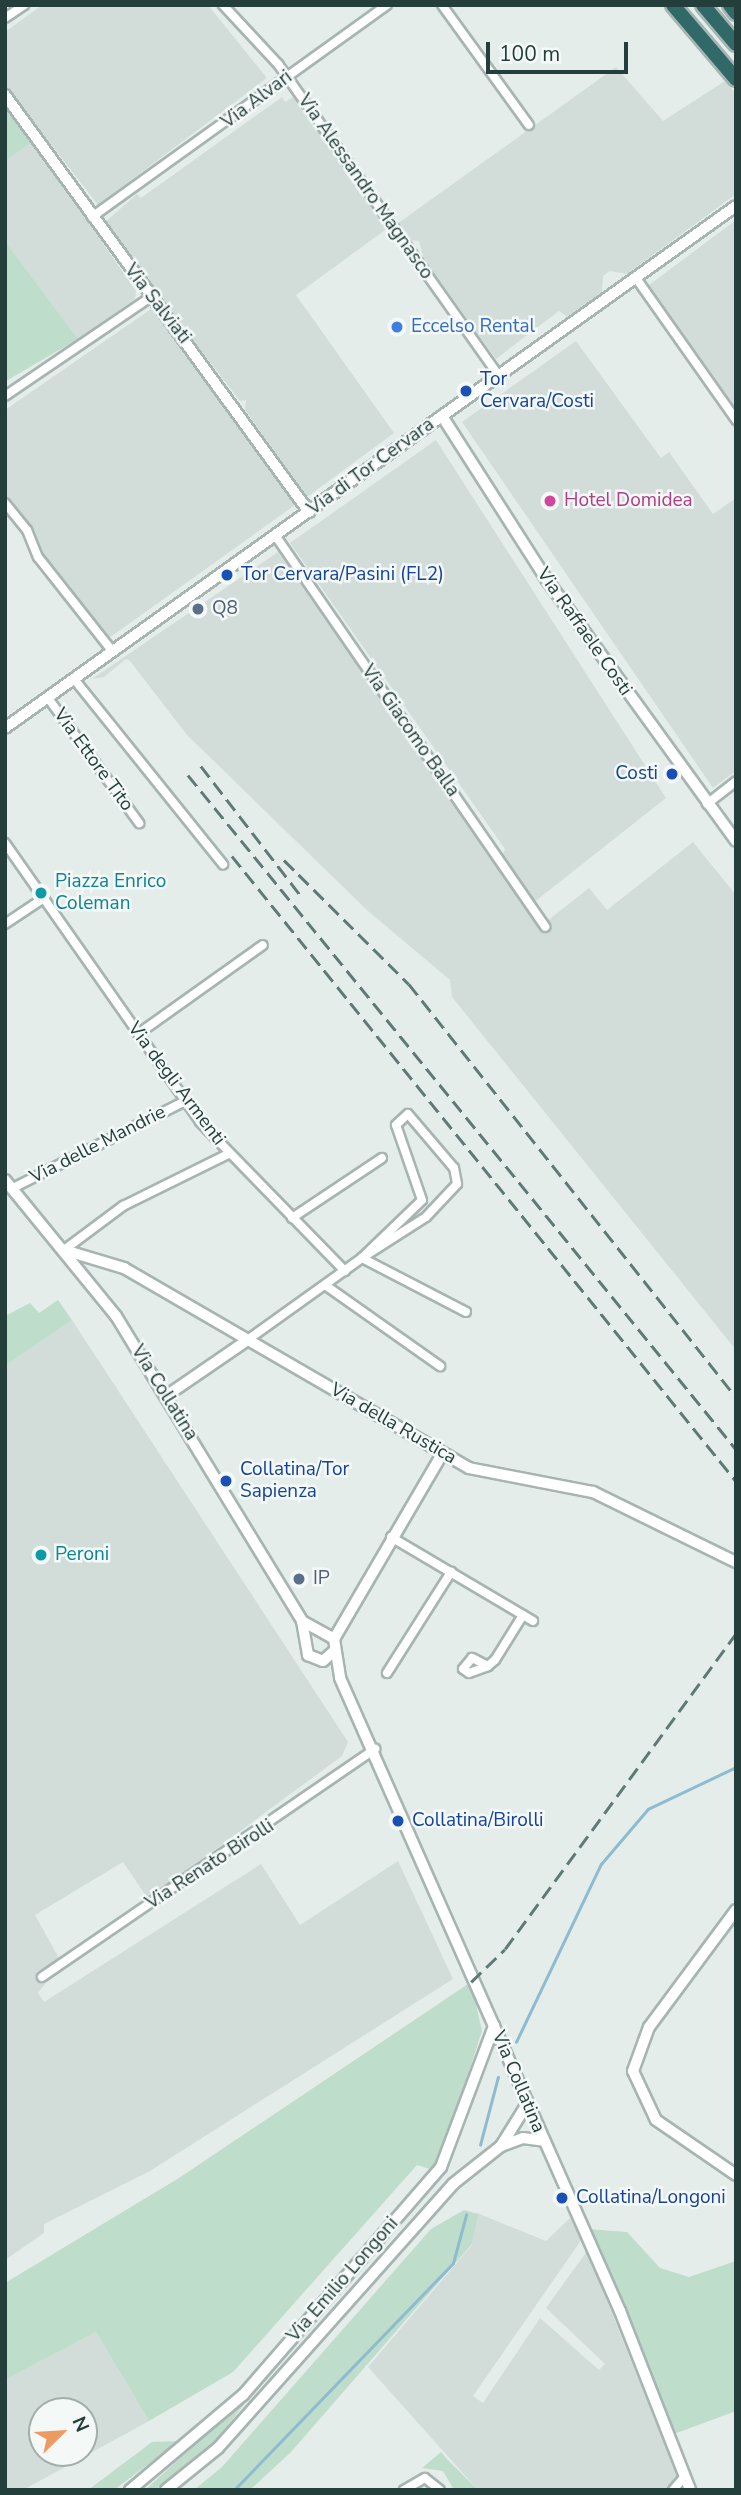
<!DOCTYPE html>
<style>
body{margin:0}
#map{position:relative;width:741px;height:2495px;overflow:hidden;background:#e4edea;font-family:"Nunito Sans",sans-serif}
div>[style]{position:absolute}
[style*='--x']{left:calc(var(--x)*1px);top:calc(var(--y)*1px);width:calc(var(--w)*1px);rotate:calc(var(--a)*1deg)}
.built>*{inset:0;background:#d2ddda}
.green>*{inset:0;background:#beddcb}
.stream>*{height:2.5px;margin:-1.25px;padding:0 1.25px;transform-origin:1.25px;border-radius:1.25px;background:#8ebbd0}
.roads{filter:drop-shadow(2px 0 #a7b5b2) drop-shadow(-2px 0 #a7b5b2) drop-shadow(0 2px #a7b5b2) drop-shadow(0 -2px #a7b5b2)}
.minor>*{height:8px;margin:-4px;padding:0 4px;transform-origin:4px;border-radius:4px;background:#fff}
.tertiary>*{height:10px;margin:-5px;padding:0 5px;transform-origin:5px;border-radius:5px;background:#fff}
.motorway>*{height:14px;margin:-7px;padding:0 7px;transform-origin:7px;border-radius:7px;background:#306967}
.rail>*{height:2.5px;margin-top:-1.25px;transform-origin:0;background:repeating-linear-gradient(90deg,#5e7976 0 14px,transparent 0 21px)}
.dots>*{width:19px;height:19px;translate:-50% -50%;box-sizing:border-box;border:4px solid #f4f9f8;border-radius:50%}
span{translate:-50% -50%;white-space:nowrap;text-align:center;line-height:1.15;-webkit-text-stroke:5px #f4f9f8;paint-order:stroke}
.street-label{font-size:19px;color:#243e3b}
.shop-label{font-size:19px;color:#366cbe}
.left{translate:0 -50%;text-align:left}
.transit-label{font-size:19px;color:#164399}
.right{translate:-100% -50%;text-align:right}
.hotel-label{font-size:19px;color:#b23c85}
.service-label{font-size:19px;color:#4e5e75}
.culture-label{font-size:19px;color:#0d838f}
.frame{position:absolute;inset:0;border:7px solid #243e3b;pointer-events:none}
.north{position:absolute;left:28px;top:2397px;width:70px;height:70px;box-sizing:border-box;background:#f4f9f8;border:2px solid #a1aeac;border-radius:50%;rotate:66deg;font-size:19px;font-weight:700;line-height:28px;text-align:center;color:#243e3b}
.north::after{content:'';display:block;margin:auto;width:24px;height:32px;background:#ed9a62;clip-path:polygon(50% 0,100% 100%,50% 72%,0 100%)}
.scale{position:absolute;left:486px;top:42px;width:142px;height:32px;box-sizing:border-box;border:4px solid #243e3b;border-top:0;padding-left:9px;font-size:21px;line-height:24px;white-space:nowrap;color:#243e3b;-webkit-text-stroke:5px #f4f9f8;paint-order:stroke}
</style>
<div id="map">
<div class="built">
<div style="clip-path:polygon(42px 5px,208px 5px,267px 78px,98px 205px,5px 85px,5px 32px)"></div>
<div style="clip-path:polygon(616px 67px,663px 121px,725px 81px,736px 94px,736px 194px,627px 274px,610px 271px,603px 276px,602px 292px,567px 317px,559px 311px,496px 359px,424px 259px,419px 241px,408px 240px,397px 224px)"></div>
<div style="clip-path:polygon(282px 97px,285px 102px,293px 97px,388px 228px,296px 295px,394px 433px,307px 497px,245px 410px,246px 400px,240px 401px,103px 224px,137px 194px,141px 198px)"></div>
<div style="clip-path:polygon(33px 142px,136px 291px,135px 299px,78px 339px,5px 241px,5px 161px)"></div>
<div style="clip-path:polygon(736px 220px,736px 409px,649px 285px)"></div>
<div style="clip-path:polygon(154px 307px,295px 505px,109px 638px,43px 555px,34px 530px,5px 493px,5px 410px)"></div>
<div style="clip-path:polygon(576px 341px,661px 458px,669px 452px,713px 514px,736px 498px,736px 771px,713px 788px,462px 422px)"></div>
<div style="clip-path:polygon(436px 440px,666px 798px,533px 903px,502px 857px,505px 849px,290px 543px)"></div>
<div style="clip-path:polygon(278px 552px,542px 925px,589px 888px,607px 910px,693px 842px,736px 895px,736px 1350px,452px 997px,450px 980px,368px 911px,187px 735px,130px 661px,126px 659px,104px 677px,92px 679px)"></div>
<div style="clip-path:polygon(72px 1320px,348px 1742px,342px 1756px,148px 1899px,123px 1862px,35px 1915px,60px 1960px,36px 1972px,45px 1984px,38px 1993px,44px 2002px,261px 1864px,300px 1925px,398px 1861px,453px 1979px,150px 2171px,44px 2224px,44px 2233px,5px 2260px,5px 1366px)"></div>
<div style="clip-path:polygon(477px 2213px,546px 2241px,570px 2218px,582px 2239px,473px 2396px,483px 2403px,540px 2318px,599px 2370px,605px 2364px,546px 2308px,587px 2251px,677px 2475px,665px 2490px,478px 2490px,368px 2367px,472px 2245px)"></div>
<div style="clip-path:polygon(evenodd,96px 2332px,149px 2421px,23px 2490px,5px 2490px,5px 2380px,96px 2332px,42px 2411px,84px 2411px,84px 2453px,42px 2453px,42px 2411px)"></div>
</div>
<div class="green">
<div style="clip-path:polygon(5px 105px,33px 142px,5px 161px)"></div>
<div style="clip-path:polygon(5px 241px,78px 339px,6px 381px,5px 380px)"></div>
<div style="clip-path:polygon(58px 1300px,72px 1320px,5px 1366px,5px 1316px,30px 1303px,39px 1313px)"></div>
<div style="clip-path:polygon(471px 1982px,482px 2031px,443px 2152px,430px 2169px,417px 2165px,233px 2372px,149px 2421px,96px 2332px,5px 2380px,5px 2283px,179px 2178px)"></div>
<div style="clip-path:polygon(464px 2210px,478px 2214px,472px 2244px,291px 2452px,250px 2490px,194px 2490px,222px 2467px,431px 2229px)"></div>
<div style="clip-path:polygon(587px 2229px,627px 2232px,660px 2268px,689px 2277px,736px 2261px,736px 2411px,674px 2434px)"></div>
<div style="clip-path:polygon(256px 2389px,218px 2438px,155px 2490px,145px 2490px)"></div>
<div style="clip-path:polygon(179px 2441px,114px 2490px,88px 2490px,152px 2442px)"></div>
<div style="clip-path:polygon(441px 2452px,446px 2458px,478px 2490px,454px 2490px,443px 2471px,422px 2468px)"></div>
</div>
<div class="stream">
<div style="--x:516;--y:2042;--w:197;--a:-64.5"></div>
<div style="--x:601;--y:1864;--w:72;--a:-49.5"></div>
<div style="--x:648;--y:1809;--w:98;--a:-25.5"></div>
<div style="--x:480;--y:2145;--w:70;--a:-75.2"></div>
<div style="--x:234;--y:2490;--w:315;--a:-46"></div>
<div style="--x:453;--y:2263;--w:50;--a:-74.8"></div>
</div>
<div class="roads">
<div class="minor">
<div style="--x:223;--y:5;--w:81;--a:47"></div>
<div style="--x:278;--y:64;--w:382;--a:54.7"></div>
<div style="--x:442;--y:5;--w:148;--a:54.1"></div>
<div style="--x:5;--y:18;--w:23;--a:-34"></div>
<div style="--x:92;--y:217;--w:363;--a:-35.7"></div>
<div style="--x:636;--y:278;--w:174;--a:54.8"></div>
<div style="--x:5;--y:396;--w:178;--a:-34.2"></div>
<div style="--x:5;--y:503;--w:35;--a:51"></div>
<div style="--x:27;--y:530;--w:29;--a:68"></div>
<div style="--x:38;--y:557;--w:121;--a:51.7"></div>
<div style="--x:275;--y:535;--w:476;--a:55.4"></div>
<div style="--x:74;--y:679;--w:238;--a:51.2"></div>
<div style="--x:48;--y:698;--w:155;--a:53.9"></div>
<div style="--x:707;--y:804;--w:37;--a:-38"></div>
<div style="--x:5;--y:843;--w:340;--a:55"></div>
<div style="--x:200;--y:1122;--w:208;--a:45.8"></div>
<div style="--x:5;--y:924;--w:47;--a:-33.7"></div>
<div style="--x:138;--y:1034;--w:153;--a:-35.5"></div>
<div style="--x:11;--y:1189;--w:195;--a:-26.8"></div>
<div style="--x:292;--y:1218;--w:108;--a:-33.7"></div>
<div style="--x:64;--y:1250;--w:74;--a:-36.7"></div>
<div style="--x:123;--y:1206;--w:117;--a:-26.3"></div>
<div style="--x:362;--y:1258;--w:117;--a:27.4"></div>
<div style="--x:325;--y:1285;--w:141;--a:35.2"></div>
<div style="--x:246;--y:1341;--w:143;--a:-35.6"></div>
<div style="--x:362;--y:1258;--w:83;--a:-44"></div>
<div style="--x:422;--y:1200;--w:79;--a:-109.1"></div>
<div style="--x:396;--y:1125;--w:16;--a:-43"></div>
<div style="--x:408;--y:1114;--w:71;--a:49.6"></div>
<div style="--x:454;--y:1168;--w:16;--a:79"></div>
<div style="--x:457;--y:1184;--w:45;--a:133.2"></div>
<div style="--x:426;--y:1217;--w:76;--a:147.4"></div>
<div style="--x:391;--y:1537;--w:165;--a:30.6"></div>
<div style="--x:488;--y:1666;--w:18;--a:-153"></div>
<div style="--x:472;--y:1658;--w:14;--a:129"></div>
<div style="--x:463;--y:1669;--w:7;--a:34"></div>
<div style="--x:469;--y:1673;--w:20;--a:-20"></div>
<div style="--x:488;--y:1666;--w:9;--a:-41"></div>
<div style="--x:495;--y:1660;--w:53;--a:-58.1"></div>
<div style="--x:387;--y:1673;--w:120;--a:-57.6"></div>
<div style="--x:42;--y:1977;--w:404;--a:-34.4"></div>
<div style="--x:404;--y:2490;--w:24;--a:-30"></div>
<div style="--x:425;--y:2478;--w:19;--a:39"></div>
<div style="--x:673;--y:2490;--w:18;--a:-49"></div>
</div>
<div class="tertiary">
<div style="--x:5;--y:95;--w:516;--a:53.91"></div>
<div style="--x:442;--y:416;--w:195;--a:57.4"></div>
<div style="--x:547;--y:580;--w:322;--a:54.1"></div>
<div style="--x:5;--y:728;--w:898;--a:-35.53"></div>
<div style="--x:5;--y:1180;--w:176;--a:50.8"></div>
<div style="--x:116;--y:1316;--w:357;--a:58.6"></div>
<div style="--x:302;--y:1621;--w:35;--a:80"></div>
<div style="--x:308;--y:1655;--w:16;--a:22"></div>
<div style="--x:323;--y:1661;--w:15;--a:-42"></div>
<div style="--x:64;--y:1250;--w:63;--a:16.7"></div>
<div style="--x:124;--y:1268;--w:399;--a:30.1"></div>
<div style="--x:469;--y:1468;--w:126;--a:11"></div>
<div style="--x:593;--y:1492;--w:159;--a:26.1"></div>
<div style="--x:166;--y:1396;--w:97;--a:-34.5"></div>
<div style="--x:302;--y:1621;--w:37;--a:29"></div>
<div style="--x:334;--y:1639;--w:39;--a:81"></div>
<div style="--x:340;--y:1678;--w:692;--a:66.14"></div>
<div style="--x:620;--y:2311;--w:192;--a:68.6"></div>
<div style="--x:334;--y:1639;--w:214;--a:-59.7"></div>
<div style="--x:736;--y:1910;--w:146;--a:126.6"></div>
<div style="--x:649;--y:2027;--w:47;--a:110"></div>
<div style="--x:633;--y:2071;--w:54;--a:64.9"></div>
<div style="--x:656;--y:2120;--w:97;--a:34.5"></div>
<div style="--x:501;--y:2146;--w:49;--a:-58.2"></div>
<div style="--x:130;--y:2490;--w:148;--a:-40.1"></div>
<div style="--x:243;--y:2395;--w:302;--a:-49"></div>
<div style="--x:441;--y:2167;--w:151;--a:-69.4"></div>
<div style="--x:166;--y:2490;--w:67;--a:-38.9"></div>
<div style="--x:218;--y:2448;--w:353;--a:-48.3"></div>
<div style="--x:453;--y:2184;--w:61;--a:-38.4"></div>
<div style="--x:501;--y:2146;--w:23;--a:-20"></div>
<div style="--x:523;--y:2138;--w:21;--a:8"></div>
</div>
<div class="motorway">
<div style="--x:673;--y:5;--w:97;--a:49.6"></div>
<div style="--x:703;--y:5;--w:51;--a:49.8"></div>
<div style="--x:730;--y:5;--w:10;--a:53"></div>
</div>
</div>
<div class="rail">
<div style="--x:201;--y:766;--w:164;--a:52.4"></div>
<div style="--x:188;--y:775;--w:869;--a:50.89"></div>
<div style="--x:232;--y:856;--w:803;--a:51.12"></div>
<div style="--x:284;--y:860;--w:176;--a:44.8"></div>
<div style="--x:409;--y:984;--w:527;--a:51.63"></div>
<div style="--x:471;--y:1982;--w:47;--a:-44.1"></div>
<div style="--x:505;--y:1949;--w:391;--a:-53.8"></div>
</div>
<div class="dots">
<div style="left:397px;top:327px;background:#3f7fe0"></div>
<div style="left:466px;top:391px;background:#1a4fb4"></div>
<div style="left:550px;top:501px;background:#d1479c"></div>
<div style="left:227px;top:575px;background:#1a4fb4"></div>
<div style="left:198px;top:609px;background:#5c6f8a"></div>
<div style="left:672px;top:774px;background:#1a4fb4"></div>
<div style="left:41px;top:893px;background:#0f9aa8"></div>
<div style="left:226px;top:1481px;background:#1a4fb4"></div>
<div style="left:41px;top:1555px;background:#0f9aa8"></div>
<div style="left:299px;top:1579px;background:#5c6f8a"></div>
<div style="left:398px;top:1821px;background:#1a4fb4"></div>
<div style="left:562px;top:2198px;background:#1a4fb4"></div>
</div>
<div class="street-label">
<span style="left:257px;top:100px;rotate:-37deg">Via Alvari</span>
<span style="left:365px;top:187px;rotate:55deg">Via Alessandro Magnasco</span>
<span style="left:157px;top:304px;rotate:52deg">Via Salviati</span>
<span style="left:371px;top:467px;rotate:-36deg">Via di Tor Cervara</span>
<span style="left:584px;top:632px;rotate:55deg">Via Raffaele Costi</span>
<span style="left:410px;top:731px;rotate:55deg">Via Giacomo Balla</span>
<span style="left:93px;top:760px;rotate:54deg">Via Ettore Tito</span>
<span style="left:176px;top:1084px;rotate:53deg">Via degli Armenti</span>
<span style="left:98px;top:1145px;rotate:-27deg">Via delle Mandrie</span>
<span style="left:164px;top:1393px;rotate:58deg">Via Collatina</span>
<span style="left:393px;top:1424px;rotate:30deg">Via della Rustica</span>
<span style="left:210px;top:1865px;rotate:-33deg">Via Renato Birolli</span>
<span style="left:518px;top:2082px;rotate:67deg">Via Collatina</span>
<span style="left:343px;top:2280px;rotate:-49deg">Via Emilio Longoni</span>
</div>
<div class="shop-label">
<span class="left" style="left:411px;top:327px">Eccelso Rental</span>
</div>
<div class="transit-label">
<span class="left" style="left:480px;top:391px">Tor<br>Cervara/Costi</span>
<span class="left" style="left:241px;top:575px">Tor Cervara/Pasini (FL2)</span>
<span class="right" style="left:658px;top:774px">Costi</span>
<span class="left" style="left:240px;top:1481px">Collatina/Tor<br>Sapienza</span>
<span class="left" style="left:412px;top:1821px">Collatina/Birolli</span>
<span class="left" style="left:576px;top:2198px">Collatina/Longoni</span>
</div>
<div class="hotel-label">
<span class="left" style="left:564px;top:501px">Hotel Domidea</span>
</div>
<div class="service-label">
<span class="left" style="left:212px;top:609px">Q8</span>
<span class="left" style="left:313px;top:1579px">IP</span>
</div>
<div class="culture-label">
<span class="left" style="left:55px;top:893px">Piazza Enrico<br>Coleman</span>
<span class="left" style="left:55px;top:1555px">Peroni</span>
</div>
<div class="frame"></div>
<div class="north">N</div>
<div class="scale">100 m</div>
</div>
